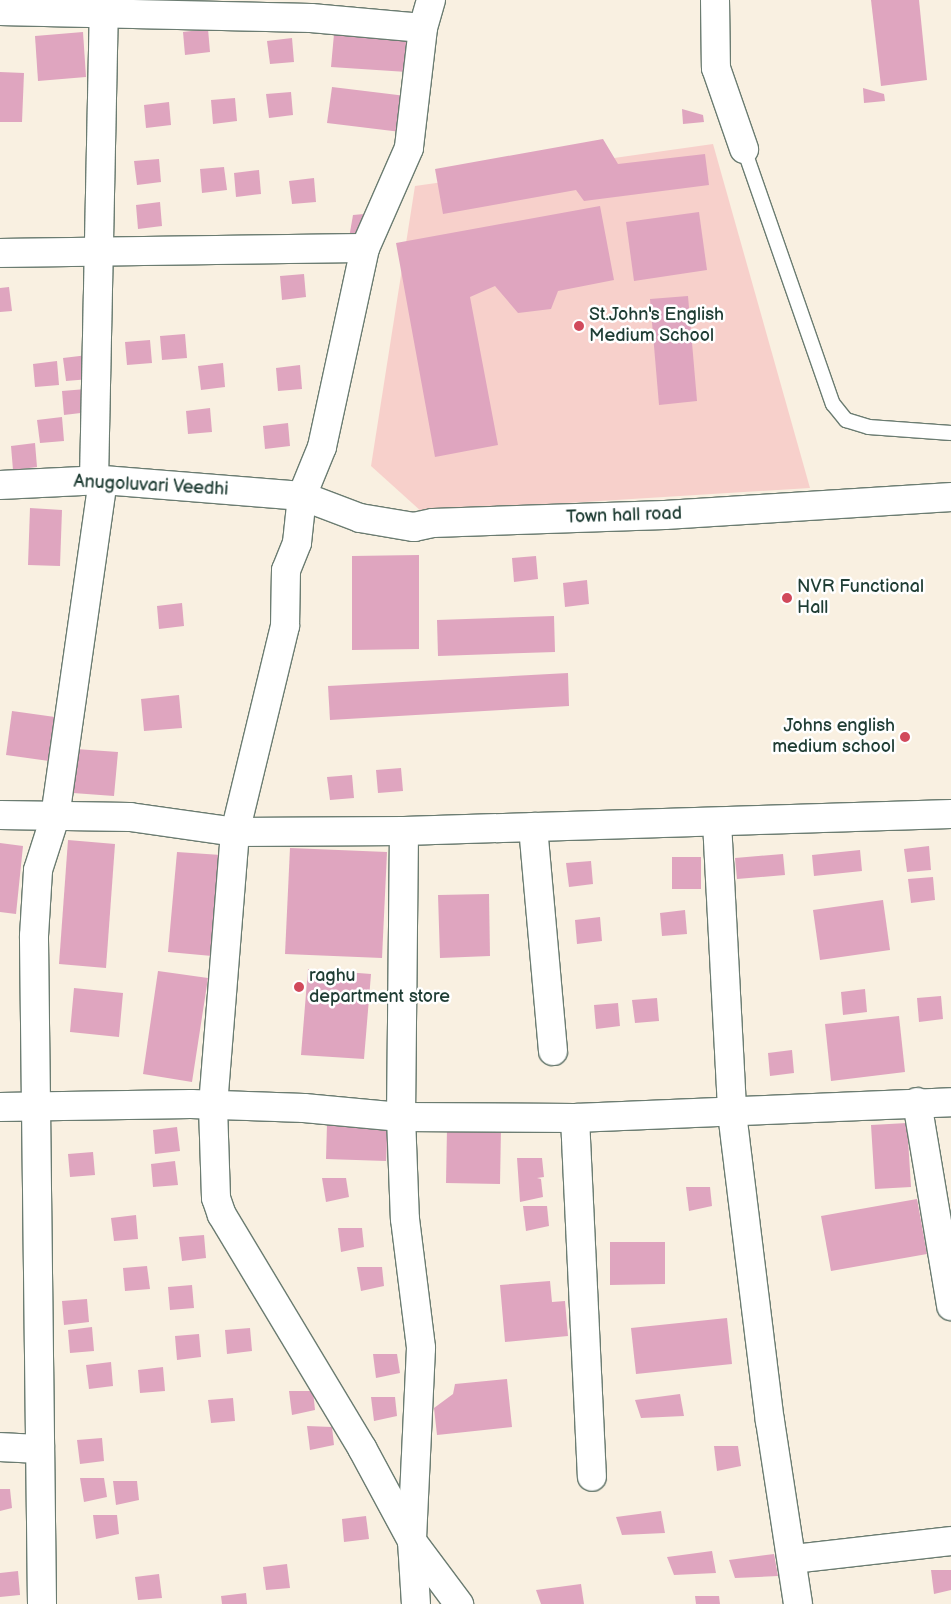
<!DOCTYPE html>
<style>
body{margin:0}
#map{position:relative;width:951px;height:1604px;overflow:hidden;background:#f9f0e1;font-family:"Balsamiq Sans",sans-serif}
div>[style]{position:absolute}
[style*='--x']{left:calc(var(--x)*1px);top:calc(var(--y)*1px);width:calc(var(--w)*1px);rotate:calc(var(--a)*1deg)}
.built>*{inset:0;background:#f7d0cb}
.building>*{inset:0;background:#dfa5bf}
.roads{filter:drop-shadow(1px 0 #6b7c71) drop-shadow(-1px 0 #6b7c71) drop-shadow(0 1px #6b7c71) drop-shadow(0 -1px #6b7c71)}
.lane>*{height:14px;margin:-7px;padding:0 7px;transform-origin:7px;border-radius:7px;background:#fff}
.street>*{height:28px;margin:-14px;padding:0 14px;transform-origin:14px;border-radius:14px;background:#fff}
.dots>*{width:14px;height:14px;translate:-50% -50%;box-sizing:border-box;border:2px solid #fff;border-radius:50%}
span{translate:-50% -50%;white-space:nowrap;text-align:center;line-height:1.15;-webkit-text-stroke:5px #fff;paint-order:stroke}
.poi-label{font-size:18px;color:#1f3d34}
.left{translate:0 -50%;text-align:left}
.right{translate:-100% -50%;text-align:right}
.street-label{font-size:18px;color:#1f3d34}
</style>
<div id="map">
<div class="built">
<div style="clip-path:polygon(713px 144px,810px 488px,422px 512px,371px 466px,415px 186px)"></div>
</div>
<div class="building">
<div style="clip-path:polygon(871px 0,919px 0,927px 80px,881px 86px)"></div>
<div style="clip-path:polygon(208px 29px,210px 52px,185px 55px,183px 32px)"></div>
<div style="clip-path:polygon(83px 32px,86px 77px,38px 81px,35px 36px)"></div>
<div style="clip-path:polygon(334px 34px,410px 39px,407px 72px,331px 67px)"></div>
<div style="clip-path:polygon(292px 38px,294px 62px,270px 64px,267px 41px)"></div>
<div style="clip-path:polygon(0 72px,24px 73px,22px 122px,0 122px)"></div>
<div style="clip-path:polygon(332px 87px,406px 96px,401px 132px,327px 123px)"></div>
<div style="clip-path:polygon(863px 88px,884px 94px,885px 101px,864px 103px)"></div>
<div style="clip-path:polygon(291px 92px,293px 115px,269px 118px,266px 94px)"></div>
<div style="clip-path:polygon(235px 98px,237px 121px,213px 124px,211px 100px)"></div>
<div style="clip-path:polygon(169px 102px,171px 125px,146px 128px,144px 105px)"></div>
<div style="clip-path:polygon(682px 109px,703px 115px,704px 122px,683px 124px)"></div>
<div style="clip-path:polygon(603px 139px,618px 164px,705px 154px,709px 185px,584px 201px,576px 190px,443px 214px,435px 169px)"></div>
<div style="clip-path:polygon(159px 159px,161px 182px,137px 185px,134px 161px)"></div>
<div style="clip-path:polygon(224px 167px,227px 190px,202px 193px,200px 169px)"></div>
<div style="clip-path:polygon(259px 170px,261px 194px,236px 197px,234px 173px)"></div>
<div style="clip-path:polygon(314px 178px,316px 202px,292px 204px,289px 181px)"></div>
<div style="clip-path:polygon(160px 202px,162px 226px,138px 229px,136px 205px)"></div>
<div style="clip-path:polygon(600px 206px,614px 280px,558px 291px,551px 309px,518px 313px,495px 286px,470px 297px,498px 445px,435px 457px,396px 243px)"></div>
<div style="clip-path:polygon(699px 212px,707px 270px,634px 281px,626px 222px)"></div>
<div style="clip-path:polygon(364px 214px,361px 237px,349px 238px,353px 215px)"></div>
<div style="clip-path:polygon(304px 274px,306px 297px,282px 300px,280px 276px)"></div>
<div style="clip-path:polygon(9px 287px,12px 311px,0 312px,0 288px)"></div>
<div style="clip-path:polygon(688px 296px,697px 401px,659px 405px,650px 299px)"></div>
<div style="clip-path:polygon(185px 334px,187px 358px,162px 360px,160px 336px)"></div>
<div style="clip-path:polygon(150px 340px,152px 363px,127px 365px,125px 342px)"></div>
<div style="clip-path:polygon(88px 355px,90px 379px,66px 381px,63px 358px)"></div>
<div style="clip-path:polygon(57px 361px,59px 385px,35px 387px,33px 364px)"></div>
<div style="clip-path:polygon(223px 363px,225px 387px,201px 390px,198px 366px)"></div>
<div style="clip-path:polygon(300px 365px,302px 389px,278px 391px,276px 368px)"></div>
<div style="clip-path:polygon(86px 389px,89px 412px,64px 415px,62px 391px)"></div>
<div style="clip-path:polygon(210px 408px,212px 432px,188px 434px,186px 411px)"></div>
<div style="clip-path:polygon(62px 417px,64px 441px,40px 443px,37px 420px)"></div>
<div style="clip-path:polygon(288px 423px,290px 446px,265px 449px,263px 426px)"></div>
<div style="clip-path:polygon(35px 443px,37px 467px,13px 470px,11px 446px)"></div>
<div style="clip-path:polygon(30px 508px,62px 510px,60px 566px,28px 565px)"></div>
<div style="clip-path:polygon(419px 555px,419px 649px,352px 650px,352px 556px)"></div>
<div style="clip-path:polygon(536px 556px,538px 579px,514px 582px,512px 558px)"></div>
<div style="clip-path:polygon(587px 580px,589px 604px,565px 607px,563px 583px)"></div>
<div style="clip-path:polygon(182px 603px,184px 626px,159px 629px,157px 606px)"></div>
<div style="clip-path:polygon(554px 616px,555px 652px,438px 656px,437px 620px)"></div>
<div style="clip-path:polygon(568px 673px,569px 706px,330px 720px,328px 686px)"></div>
<div style="clip-path:polygon(179px 695px,182px 728px,144px 731px,141px 699px)"></div>
<div style="clip-path:polygon(12px 711px,55px 717px,49px 761px,6px 755px)"></div>
<div style="clip-path:polygon(76px 749px,118px 752px,114px 796px,73px 793px)"></div>
<div style="clip-path:polygon(401px 768px,403px 791px,378px 793px,376px 770px)"></div>
<div style="clip-path:polygon(352px 775px,354px 798px,330px 800px,327px 777px)"></div>
<div style="clip-path:polygon(68px 840px,115px 844px,106px 968px,59px 964px)"></div>
<div style="clip-path:polygon(0 843px,23px 846px,16px 914px,0 912px)"></div>
<div style="clip-path:polygon(929px 846px,931px 870px,907px 872px,904px 849px)"></div>
<div style="clip-path:polygon(290px 848px,387px 852px,382px 958px,285px 954px)"></div>
<div style="clip-path:polygon(860px 850px,862px 871px,814px 876px,812px 855px)"></div>
<div style="clip-path:polygon(177px 852px,221px 855px,212px 956px,168px 952px)"></div>
<div style="clip-path:polygon(783px 854px,785px 875px,737px 879px,735px 858px)"></div>
<div style="clip-path:polygon(672px 857px,701px 857px,701px 889px,672px 889px)"></div>
<div style="clip-path:polygon(591px 861px,593px 884px,569px 887px,566px 863px)"></div>
<div style="clip-path:polygon(933px 877px,935px 900px,911px 903px,908px 879px)"></div>
<div style="clip-path:polygon(489px 894px,490px 956px,440px 958px,438px 895px)"></div>
<div style="clip-path:polygon(883px 900px,890px 950px,820px 960px,813px 910px)"></div>
<div style="clip-path:polygon(685px 910px,687px 934px,662px 936px,660px 913px)"></div>
<div style="clip-path:polygon(600px 917px,602px 941px,577px 944px,575px 920px)"></div>
<div style="clip-path:polygon(308px 969px,371px 974px,364px 1059px,301px 1055px)"></div>
<div style="clip-path:polygon(158px 971px,208px 978px,192px 1082px,143px 1074px)"></div>
<div style="clip-path:polygon(74px 988px,123px 993px,119px 1037px,70px 1032px)"></div>
<div style="clip-path:polygon(865px 989px,867px 1012px,843px 1015px,841px 992px)"></div>
<div style="clip-path:polygon(941px 996px,943px 1019px,919px 1022px,917px 998px)"></div>
<div style="clip-path:polygon(657px 998px,659px 1021px,635px 1023px,632px 1000px)"></div>
<div style="clip-path:polygon(618px 1003px,620px 1026px,596px 1029px,594px 1005px)"></div>
<div style="clip-path:polygon(899px 1016px,905px 1072px,831px 1081px,825px 1024px)"></div>
<div style="clip-path:polygon(792px 1050px,794px 1073px,770px 1076px,768px 1053px)"></div>
<div style="clip-path:polygon(907px 1123px,911px 1187px,875px 1189px,871px 1125px)"></div>
<div style="clip-path:polygon(327px 1124px,388px 1126px,386px 1161px,326px 1159px)"></div>
<div style="clip-path:polygon(177px 1127px,180px 1151px,155px 1154px,153px 1130px)"></div>
<div style="clip-path:polygon(447px 1128px,501px 1128px,500px 1184px,446px 1183px)"></div>
<div style="clip-path:polygon(93px 1152px,95px 1175px,70px 1177px,68px 1154px)"></div>
<div style="clip-path:polygon(517px 1158px,542px 1158px,544px 1177px,537px 1178px,541px 1179px,543px 1197px,520px 1202px)"></div>
<div style="clip-path:polygon(175px 1161px,178px 1185px,153px 1187px,151px 1164px)"></div>
<div style="clip-path:polygon(322px 1178px,346px 1178px,349px 1197px,326px 1202px)"></div>
<div style="clip-path:polygon(686px 1187px,710px 1187px,712px 1206px,689px 1211px)"></div>
<div style="clip-path:polygon(917px 1199px,927px 1254px,831px 1271px,821px 1216px)"></div>
<div style="clip-path:polygon(523px 1206px,547px 1206px,549px 1226px,526px 1231px)"></div>
<div style="clip-path:polygon(136px 1215px,138px 1239px,114px 1241px,111px 1218px)"></div>
<div style="clip-path:polygon(338px 1228px,362px 1228px,364px 1247px,341px 1252px)"></div>
<div style="clip-path:polygon(204px 1235px,206px 1258px,182px 1261px,179px 1237px)"></div>
<div style="clip-path:polygon(610px 1242px,665px 1242px,665px 1284px,610px 1285px)"></div>
<div style="clip-path:polygon(147px 1266px,150px 1289px,125px 1291px,123px 1268px)"></div>
<div style="clip-path:polygon(357px 1267px,382px 1267px,384px 1286px,361px 1291px)"></div>
<div style="clip-path:polygon(550px 1281px,552px 1302px,565px 1301px,568px 1336px,505px 1342px,500px 1285px)"></div>
<div style="clip-path:polygon(192px 1285px,194px 1308px,170px 1310px,168px 1287px)"></div>
<div style="clip-path:polygon(87px 1299px,89px 1322px,64px 1325px,62px 1301px)"></div>
<div style="clip-path:polygon(727px 1318px,732px 1364px,636px 1374px,631px 1328px)"></div>
<div style="clip-path:polygon(92px 1327px,94px 1351px,70px 1353px,68px 1330px)"></div>
<div style="clip-path:polygon(250px 1328px,252px 1351px,227px 1354px,225px 1330px)"></div>
<div style="clip-path:polygon(199px 1334px,201px 1357px,177px 1360px,175px 1336px)"></div>
<div style="clip-path:polygon(373px 1354px,397px 1354px,400px 1373px,376px 1378px)"></div>
<div style="clip-path:polygon(111px 1362px,113px 1386px,89px 1389px,86px 1365px)"></div>
<div style="clip-path:polygon(163px 1367px,165px 1391px,140px 1393px,138px 1370px)"></div>
<div style="clip-path:polygon(507px 1379px,512px 1427px,437px 1435px,434px 1408px,453px 1394px,455px 1384px)"></div>
<div style="clip-path:polygon(289px 1391px,313px 1391px,315px 1410px,292px 1415px)"></div>
<div style="clip-path:polygon(680px 1394px,684px 1416px,641px 1418px,635px 1400px)"></div>
<div style="clip-path:polygon(371px 1397px,395px 1397px,397px 1416px,374px 1421px)"></div>
<div style="clip-path:polygon(233px 1398px,235px 1421px,211px 1423px,208px 1400px)"></div>
<div style="clip-path:polygon(307px 1426px,332px 1427px,334px 1445px,310px 1450px)"></div>
<div style="clip-path:polygon(102px 1438px,104px 1461px,80px 1464px,77px 1440px)"></div>
<div style="clip-path:polygon(714px 1446px,738px 1446px,741px 1466px,717px 1471px)"></div>
<div style="clip-path:polygon(80px 1478px,104px 1478px,107px 1497px,84px 1502px)"></div>
<div style="clip-path:polygon(113px 1481px,137px 1481px,139px 1500px,116px 1505px)"></div>
<div style="clip-path:polygon(0 1489px,10px 1489px,12px 1508px,0 1511px)"></div>
<div style="clip-path:polygon(661px 1511px,665px 1533px,622px 1535px,616px 1517px)"></div>
<div style="clip-path:polygon(93px 1515px,117px 1515px,119px 1534px,96px 1539px)"></div>
<div style="clip-path:polygon(366px 1516px,369px 1539px,344px 1542px,342px 1519px)"></div>
<div style="clip-path:polygon(712px 1551px,716px 1573px,674px 1575px,667px 1557px)"></div>
<div style="clip-path:polygon(774px 1554px,778px 1576px,735px 1578px,729px 1560px)"></div>
<div style="clip-path:polygon(287px 1564px,290px 1588px,266px 1590px,263px 1567px)"></div>
<div style="clip-path:polygon(931px 1570px,951px 1570px,951px 1590px,934px 1594px)"></div>
<div style="clip-path:polygon(18px 1571px,20px 1595px,0 1597px,0 1573px)"></div>
<div style="clip-path:polygon(159px 1574px,162px 1598px,138px 1600px,135px 1577px)"></div>
<div style="clip-path:polygon(581px 1584px,584px 1604px,541px 1604px,536px 1590px)"></div>
<div style="clip-path:polygon(246px 1593px,247px 1604px,222px 1604px,221px 1596px)"></div>
<div style="clip-path:polygon(695px 1596px,719px 1596px,720px 1604px,696px 1604px)"></div>
</div>
<div class="roads">
<div class="lane">
<div style="--x:744;--y:149;--w:270;--a:70.8"></div>
<div style="--x:833;--y:404;--w:21;--a:51"></div>
<div style="--x:846;--y:420;--w:24;--a:17"></div>
<div style="--x:869;--y:427;--w:82;--a:4.2"></div>
</div>
<div class="street">
<div style="--x:431;--y:0;--w:29;--a:106"></div>
<div style="--x:423;--y:28;--w:121;--a:96.7"></div>
<div style="--x:409;--y:148;--w:109;--a:113.7"></div>
<div style="--x:365;--y:248;--w:204;--a:102.2"></div>
<div style="--x:322;--y:447;--w:53;--a:112.2"></div>
<div style="--x:302;--y:496;--w:47;--a:96.1"></div>
<div style="--x:297;--y:543;--w:29;--a:112"></div>
<div style="--x:286;--y:570;--w:56;--a:91"></div>
<div style="--x:285;--y:626;--w:212;--a:103.6"></div>
<div style="--x:235;--y:832;--w:276;--a:94.6"></div>
<div style="--x:213;--y:1107;--w:91;--a:88.1"></div>
<div style="--x:216;--y:1198;--w:18;--a:71"></div>
<div style="--x:222;--y:1215;--w:272;--a:59"></div>
<div style="--x:362;--y:1448;--w:106;--a:61.7"></div>
<div style="--x:412;--y:1541;--w:79;--a:53.3"></div>
<div style="--x:715;--y:0;--w:68;--a:89.2"></div>
<div style="--x:716;--y:68;--w:86;--a:70.9"></div>
<div style="--x:0;--y:11;--w:311;--a:1.3"></div>
<div style="--x:311;--y:18;--w:112;--a:5.1"></div>
<div style="--x:0;--y:253;--w:365;--a:-0.8"></div>
<div style="--x:94;--y:480;--w:480;--a:-88.8"></div>
<div style="--x:0;--y:485;--w:103;--a:-2.8"></div>
<div style="--x:103;--y:480;--w:200;--a:4.6"></div>
<div style="--x:302;--y:496;--w:62;--a:20.8"></div>
<div style="--x:360;--y:518;--w:55;--a:9.5"></div>
<div style="--x:414;--y:527;--w:19;--a:-12"></div>
<div style="--x:433;--y:523;--w:232;--a:-2"></div>
<div style="--x:665;--y:515;--w:287;--a:-3.6"></div>
<div style="--x:0;--y:815;--w:130;--a:0.9"></div>
<div style="--x:130;--y:817;--w:106;--a:8.1"></div>
<div style="--x:235;--y:832;--w:169;--a:-0.3"></div>
<div style="--x:404;--y:831;--w:547;--a:-1.78"></div>
<div style="--x:717;--y:822;--w:291;--a:87"></div>
<div style="--x:732;--y:1113;--w:310;--a:83"></div>
<div style="--x:770;--y:1421;--w:185;--a:81.3"></div>
<div style="--x:533;--y:827;--w:225;--a:84.9"></div>
<div style="--x:404;--y:831;--w:286;--a:90.6"></div>
<div style="--x:401;--y:1117;--w:102;--a:87.8"></div>
<div style="--x:405;--y:1219;--w:130;--a:82.9"></div>
<div style="--x:421;--y:1348;--w:193;--a:92.7"></div>
<div style="--x:412;--y:1541;--w:63;--a:86.4"></div>
<div style="--x:917;--y:1102;--w:207;--a:80.5"></div>
<div style="--x:0;--y:1107;--w:191;--a:-0.9"></div>
<div style="--x:191;--y:1104;--w:113;--a:2"></div>
<div style="--x:304;--y:1108;--w:97;--a:5.3"></div>
<div style="--x:401;--y:1117;--w:174;--a:0.3"></div>
<div style="--x:575;--y:1118;--w:376;--a:-2.4"></div>
<div style="--x:575;--y:1118;--w:359;--a:87.3"></div>
<div style="--x:0;--y:1447;--w:40;--a:2.9"></div>
<div style="--x:793;--y:1559;--w:159;--a:-6.5"></div>
<div style="--x:42;--y:1604;--w:668;--a:-90.69"></div>
<div style="--x:34;--y:936;--w:66;--a:-86.5"></div>
<div style="--x:38;--y:870;--w:56;--a:-72.2"></div>
<div style="--x:55;--y:817;--w:340;--a:-81.9"></div>
</div>
</div>
<div class="dots">
<div style="left:579px;top:326px;background:#d1495b"></div>
<div style="left:787px;top:598px;background:#d1495b"></div>
<div style="left:905px;top:737px;background:#d1495b"></div>
<div style="left:299px;top:987px;background:#d1495b"></div>
</div>
<div class="poi-label">
<span class="left" style="left:589px;top:326px">St.John's English<br>Medium School</span>
<span class="left" style="left:797px;top:598px">NVR Functional<br>Hall</span>
<span class="right" style="left:895px;top:737px">Johns english<br>medium school</span>
<span class="left" style="left:309px;top:987px">raghu<br>department store</span>
</div>
<div class="street-label">
<span style="left:151px;top:486px;rotate:3deg">Anugoluvari Veedhi</span>
<span style="left:624px;top:516px;rotate:-2deg">Town hall road</span>
</div>
</div>
